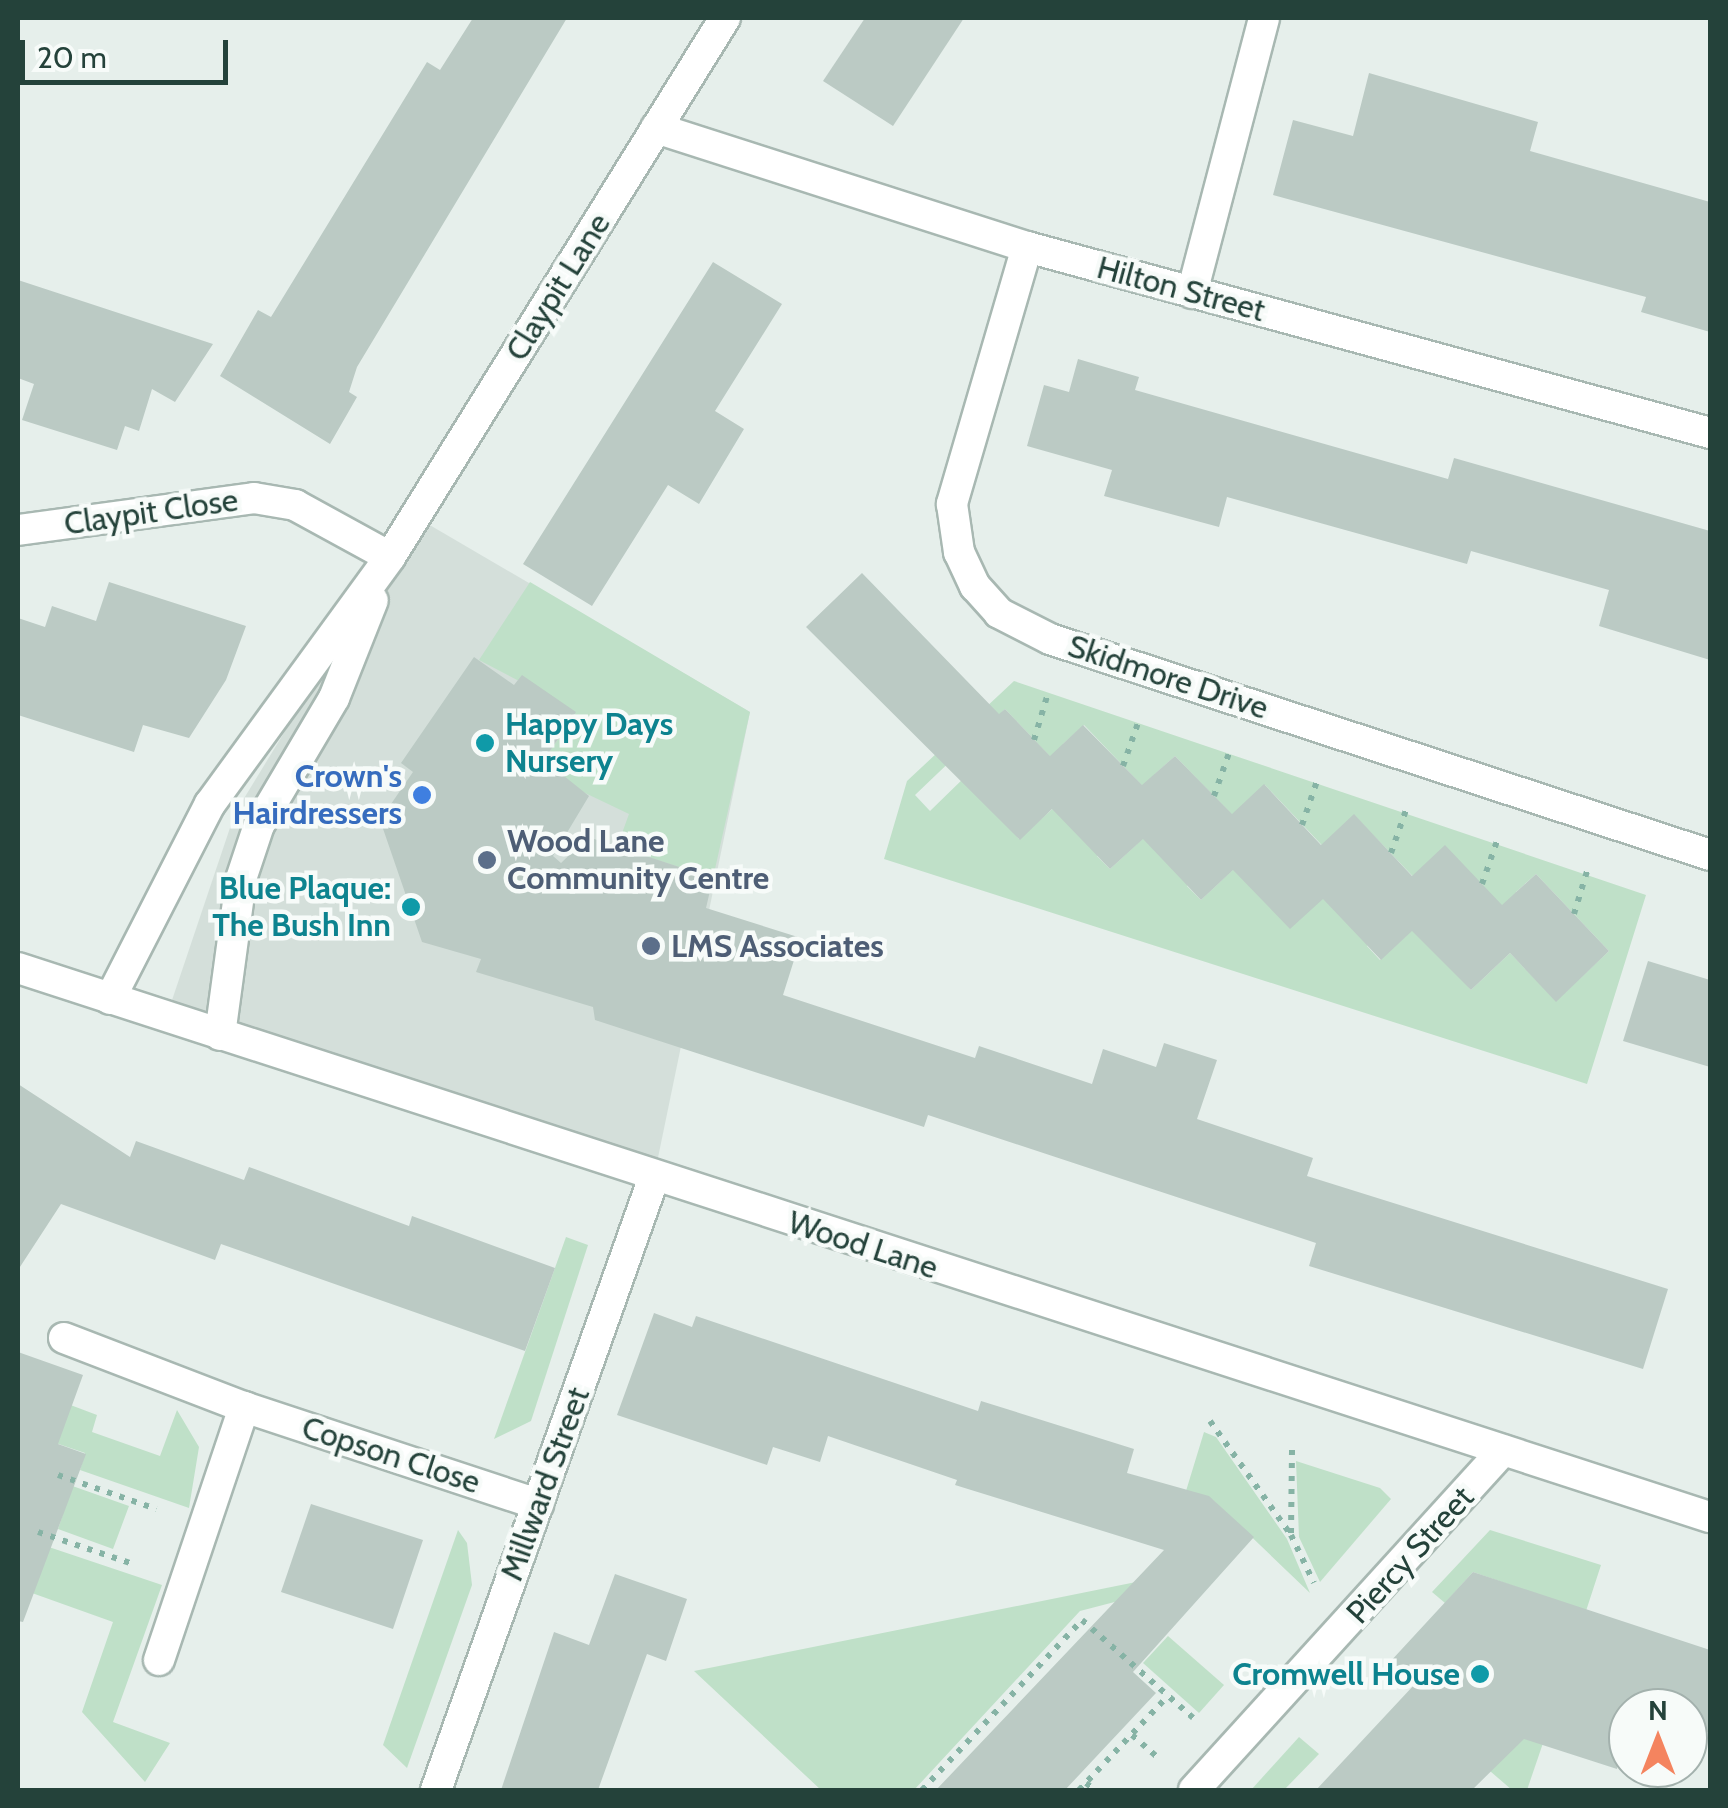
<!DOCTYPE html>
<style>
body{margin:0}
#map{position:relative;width:1728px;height:1808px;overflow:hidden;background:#e6efeb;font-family:Cabin,sans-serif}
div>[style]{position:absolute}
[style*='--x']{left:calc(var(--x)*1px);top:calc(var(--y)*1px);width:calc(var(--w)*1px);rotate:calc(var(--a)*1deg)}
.built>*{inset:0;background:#d4dfda}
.green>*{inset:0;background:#bfe0c8}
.building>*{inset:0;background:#bbcac4}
.path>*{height:6px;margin-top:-3px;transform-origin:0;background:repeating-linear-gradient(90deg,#86b3a5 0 5px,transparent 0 13px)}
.roads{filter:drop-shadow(2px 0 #a8b8b2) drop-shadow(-2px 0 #a8b8b2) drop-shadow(0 2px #a8b8b2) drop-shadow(0 -2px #a8b8b2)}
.minor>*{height:30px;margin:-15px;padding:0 15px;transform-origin:15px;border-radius:15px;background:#fff}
.dots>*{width:28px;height:28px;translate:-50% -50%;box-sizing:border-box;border:5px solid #f7fbf9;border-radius:50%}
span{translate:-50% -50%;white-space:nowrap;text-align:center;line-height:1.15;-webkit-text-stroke:9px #f7fbf9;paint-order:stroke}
.street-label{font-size:32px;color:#24423a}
.culture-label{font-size:32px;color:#0d838f;font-weight:700}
.left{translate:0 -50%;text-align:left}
.right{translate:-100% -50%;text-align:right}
.shop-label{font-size:32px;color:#366cbe;font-weight:700}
.service-label{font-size:32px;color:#4e5e75;font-weight:700}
.frame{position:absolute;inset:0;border:20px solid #24423a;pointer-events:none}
.north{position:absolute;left:1608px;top:1688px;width:100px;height:100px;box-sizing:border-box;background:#f7fbf9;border:2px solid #a3b1ad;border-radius:50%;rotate:0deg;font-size:28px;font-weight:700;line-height:40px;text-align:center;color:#24423a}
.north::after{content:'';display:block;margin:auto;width:35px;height:45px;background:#f4845f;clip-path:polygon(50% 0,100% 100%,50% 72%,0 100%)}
.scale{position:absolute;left:20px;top:40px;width:208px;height:45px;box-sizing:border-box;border:5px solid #24423a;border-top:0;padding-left:12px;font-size:30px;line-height:35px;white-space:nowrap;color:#24423a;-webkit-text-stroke:8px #f7fbf9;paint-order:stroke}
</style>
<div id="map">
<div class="built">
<div style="clip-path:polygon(416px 517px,750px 712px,654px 1177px,166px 1018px,235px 813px)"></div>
</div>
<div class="green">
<div style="clip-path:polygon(530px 582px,750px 712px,713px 878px,617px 847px,629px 814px,537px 770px,567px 726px,565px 705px,479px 660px)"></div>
<div style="clip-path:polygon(evenodd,1014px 681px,1646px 895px,1587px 1084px,884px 859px,907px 781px,1014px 681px,1005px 709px,1063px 770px,1063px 744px,1084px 725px,1154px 798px,1167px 787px,1155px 774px,1175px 756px,1245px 828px,1265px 785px,1334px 858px,1354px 815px,1425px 889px,1515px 919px,1516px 892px,1536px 874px,1609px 951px,1556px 1001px,1510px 953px,1471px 990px,1420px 923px,1380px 960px,1367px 946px,1374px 938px,1329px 892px,1239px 864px,1201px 900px,1187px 886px,1193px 879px,1149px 833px,1110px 869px,1097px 856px,1103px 850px,1059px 803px,1019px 839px,968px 774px,930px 811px,915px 795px,1005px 709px)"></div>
<div style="clip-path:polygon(566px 1237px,588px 1245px,531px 1421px,494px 1439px)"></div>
<div style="clip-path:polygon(52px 1398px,97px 1415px,92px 1432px,160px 1456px,177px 1410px,199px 1447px,189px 1508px,80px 1470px,85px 1453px,38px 1437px)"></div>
<div style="clip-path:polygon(1204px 1432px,1216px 1437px,1287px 1539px,1310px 1593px,1213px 1500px,1186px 1491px)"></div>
<div style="clip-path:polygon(1296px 1461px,1380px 1488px,1391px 1499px,1320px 1582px,1299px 1537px)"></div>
<div style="clip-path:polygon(47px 1477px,129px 1506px,113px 1549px,58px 1529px,63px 1514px)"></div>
<div style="clip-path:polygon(458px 1530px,467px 1543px,472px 1585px,407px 1768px,383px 1745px)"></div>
<div style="clip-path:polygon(1490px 1530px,1601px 1565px,1586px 1611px,1473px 1572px,1445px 1603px,1432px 1592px)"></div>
<div style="clip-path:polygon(25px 1539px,162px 1585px,113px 1722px,170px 1743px,145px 1782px,82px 1712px,113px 1622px,18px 1588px)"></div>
<div style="clip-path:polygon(1141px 1581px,1153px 1592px,1080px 1611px,914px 1790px,821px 1790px,694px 1671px)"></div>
<div style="clip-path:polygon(1168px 1636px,1224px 1685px,1199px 1713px,1143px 1663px)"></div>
<div style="clip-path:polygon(1556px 1705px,1527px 1790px,1512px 1790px,1490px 1771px)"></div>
<div style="clip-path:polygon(1299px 1737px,1319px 1754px,1284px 1790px,1251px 1790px)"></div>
</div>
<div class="building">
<div style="clip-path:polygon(473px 18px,567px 18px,357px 367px,349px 392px,357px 397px,330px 444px,220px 376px,258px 310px,271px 317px,427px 62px,440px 70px)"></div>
<div style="clip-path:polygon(865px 18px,964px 18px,893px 126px,823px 81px)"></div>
<div style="clip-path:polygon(1369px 73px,1538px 122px,1530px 151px,1710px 202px,1710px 332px,1641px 312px,1646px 297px,1273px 195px,1293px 120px,1353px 136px)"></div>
<div style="clip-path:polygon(713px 262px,782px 304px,715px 411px,744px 429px,699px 504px,668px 485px,592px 606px,523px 564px)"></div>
<div style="clip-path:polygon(18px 280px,213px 344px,175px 402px,152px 389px,139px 431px,125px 426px,117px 450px,22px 420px,34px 384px,18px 378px)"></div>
<div style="clip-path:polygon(1078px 359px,1139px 377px,1135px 390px,1448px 479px,1454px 458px,1710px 531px,1710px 660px,1599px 626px,1609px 590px,1471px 551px,1467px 564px,1227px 497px,1219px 527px,1104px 496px,1112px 470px,1027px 446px,1044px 385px,1069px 392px)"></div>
<div style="clip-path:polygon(862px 573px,999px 714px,1005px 709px,1050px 756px,1083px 725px,1142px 785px,1175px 756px,1232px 814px,1264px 784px,1321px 845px,1354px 814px,1412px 876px,1445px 845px,1502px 905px,1536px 874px,1609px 951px,1556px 1002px,1510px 953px,1471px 990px,1412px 931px,1381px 960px,1323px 899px,1290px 929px,1233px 870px,1201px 900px,1143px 839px,1110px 869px,1052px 809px,1020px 840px,806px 627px)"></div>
<div style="clip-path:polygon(109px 582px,246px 626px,226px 680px,189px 738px,143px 725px,134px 752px,18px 715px,18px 618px,45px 627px,52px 606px,96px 621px)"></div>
<div style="clip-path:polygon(474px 657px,514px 685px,522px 675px,576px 712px,544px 760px,589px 796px,553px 856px,561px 863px,588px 837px,713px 878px,706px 908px,801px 938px,783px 995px,975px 1058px,979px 1046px,1092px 1084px,1103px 1049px,1156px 1067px,1164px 1043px,1217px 1060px,1197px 1119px,1313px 1158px,1307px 1176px,1668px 1289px,1643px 1369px,1309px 1266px,1316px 1243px,928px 1115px,924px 1127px,595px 1020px,593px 1007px,476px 972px,481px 959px,422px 942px,380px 820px,413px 772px,401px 763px)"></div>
<div style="clip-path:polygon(1648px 961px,1710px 980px,1710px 1067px,1623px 1041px)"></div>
<div style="clip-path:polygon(18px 1084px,130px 1157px,136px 1141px,244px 1180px,249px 1167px,409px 1226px,412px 1216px,555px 1268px,525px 1351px,221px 1244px,215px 1260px,61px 1204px,18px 1270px)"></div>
<div style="clip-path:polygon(654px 1313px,692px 1327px,696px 1316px,978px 1411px,981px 1401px,1134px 1449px,1127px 1473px,1209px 1496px,1254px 1537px,1133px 1672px,1156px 1693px,1065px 1790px,936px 1790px,1164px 1550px,955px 1485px,957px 1480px,828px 1436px,820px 1462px,773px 1447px,767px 1465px,617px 1415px)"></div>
<div style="clip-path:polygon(18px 1352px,83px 1375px,58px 1444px,86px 1454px,23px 1622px,18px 1621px)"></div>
<div style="clip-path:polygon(311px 1504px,423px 1540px,393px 1629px,281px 1592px)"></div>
<div style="clip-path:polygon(1473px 1572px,1710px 1650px,1710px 1733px,1688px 1726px,1688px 1708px,1628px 1708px,1617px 1769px,1524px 1739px,1472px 1790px,1316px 1790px,1414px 1685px,1389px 1663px)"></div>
<div style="clip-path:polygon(615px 1574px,687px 1599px,666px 1661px,647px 1654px,598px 1790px,501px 1790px,554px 1632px,589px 1645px)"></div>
</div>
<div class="path">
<div style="--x:1034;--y:740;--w:49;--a:-73.4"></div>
<div style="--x:1123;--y:766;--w:49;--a:-70.8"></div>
<div style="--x:1214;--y:796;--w:49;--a:-70.8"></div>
<div style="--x:1302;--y:825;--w:50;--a:-71.2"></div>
<div style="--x:1391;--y:853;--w:49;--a:-70.8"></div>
<div style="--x:1482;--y:884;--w:49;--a:-70.8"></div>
<div style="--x:1574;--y:914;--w:48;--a:-73.1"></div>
<div style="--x:1210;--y:1421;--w:140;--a:54.6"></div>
<div style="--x:1291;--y:1535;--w:53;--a:64.4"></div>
<div style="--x:58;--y:1475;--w:104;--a:19.1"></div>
<div style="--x:38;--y:1532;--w:103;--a:18.6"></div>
<div style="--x:1291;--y:1533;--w:87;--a:-89.3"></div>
<div style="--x:1132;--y:1735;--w:33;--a:41"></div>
<div style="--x:1086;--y:1783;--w:11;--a:38"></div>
<div style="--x:922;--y:1790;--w:233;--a:-46.7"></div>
<div style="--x:1082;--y:1620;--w:148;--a:41.4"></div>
<div style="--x:1079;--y:1790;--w:129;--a:-46.6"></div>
</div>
<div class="roads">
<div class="minor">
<div style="--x:656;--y:128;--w:390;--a:17.8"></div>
<div style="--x:1027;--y:247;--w:708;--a:15.23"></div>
<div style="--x:1027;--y:247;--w:268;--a:106.3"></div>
<div style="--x:952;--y:504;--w:49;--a:81.7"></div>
<div style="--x:959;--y:552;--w:38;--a:65"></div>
<div style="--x:975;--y:586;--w:36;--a:48"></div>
<div style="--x:999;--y:613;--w:57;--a:27"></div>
<div style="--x:1050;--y:639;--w:694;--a:18.12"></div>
<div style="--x:1192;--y:293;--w:284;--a:-75.3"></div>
<div style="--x:18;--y:530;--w:238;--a:-7.7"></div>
<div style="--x:254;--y:498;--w:42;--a:9.7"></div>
<div style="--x:295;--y:505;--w:108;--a:28.7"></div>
<div style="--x:18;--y:968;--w:1779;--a:17.98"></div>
<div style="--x:110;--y:999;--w:219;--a:-62.9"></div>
<div style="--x:210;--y:804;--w:306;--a:-53.9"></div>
<div style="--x:390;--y:557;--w:635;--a:-58.14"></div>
<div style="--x:220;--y:1035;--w:157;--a:-82.3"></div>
<div style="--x:241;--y:879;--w:57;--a:-71.6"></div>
<div style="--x:259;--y:825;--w:147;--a:-59.4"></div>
<div style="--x:334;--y:698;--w:105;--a:-68.3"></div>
<div style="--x:64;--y:1338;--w:193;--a:21"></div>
<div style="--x:244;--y:1407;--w:310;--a:18.3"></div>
<div style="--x:159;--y:1660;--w:267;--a:-71.4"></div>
<div style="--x:436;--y:1790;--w:651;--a:-70.42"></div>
<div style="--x:1194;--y:1790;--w:459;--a:-47.7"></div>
</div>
</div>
<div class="dots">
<div style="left:485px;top:743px;background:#0f9aa8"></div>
<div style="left:422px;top:795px;background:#3f7fe0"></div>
<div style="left:487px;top:860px;background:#5c6f8a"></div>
<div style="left:411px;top:907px;background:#0f9aa8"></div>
<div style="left:651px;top:946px;background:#5c6f8a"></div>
<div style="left:1480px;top:1674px;background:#0f9aa8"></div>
</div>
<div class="street-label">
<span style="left:558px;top:287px;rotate:-58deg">Claypit Lane</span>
<span style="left:1181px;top:289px;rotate:15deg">Hilton Street</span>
<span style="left:151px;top:512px;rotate:-8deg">Claypit Close</span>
<span style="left:1168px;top:677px;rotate:18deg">Skidmore Drive</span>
<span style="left:863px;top:1245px;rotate:18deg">Wood Lane</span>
<span style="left:391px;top:1455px;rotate:18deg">Copson Close</span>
<span style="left:545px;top:1484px;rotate:-70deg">Millward Street</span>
<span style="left:1410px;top:1555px;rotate:-48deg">Piercy Street</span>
</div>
<div class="culture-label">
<span class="left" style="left:505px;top:743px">Happy Days<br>Nursery</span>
<span class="right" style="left:391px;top:907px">Blue Plaque:<br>The Bush Inn</span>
<span class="right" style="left:1460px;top:1674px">Cromwell House</span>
</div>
<div class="shop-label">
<span class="right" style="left:402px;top:795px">Crown's<br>Hairdressers</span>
</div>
<div class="service-label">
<span class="left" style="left:507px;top:860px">Wood Lane<br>Community Centre</span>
<span class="left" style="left:671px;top:946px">LMS Associates</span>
</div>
<div class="frame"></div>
<div class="north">N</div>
<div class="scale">20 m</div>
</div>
